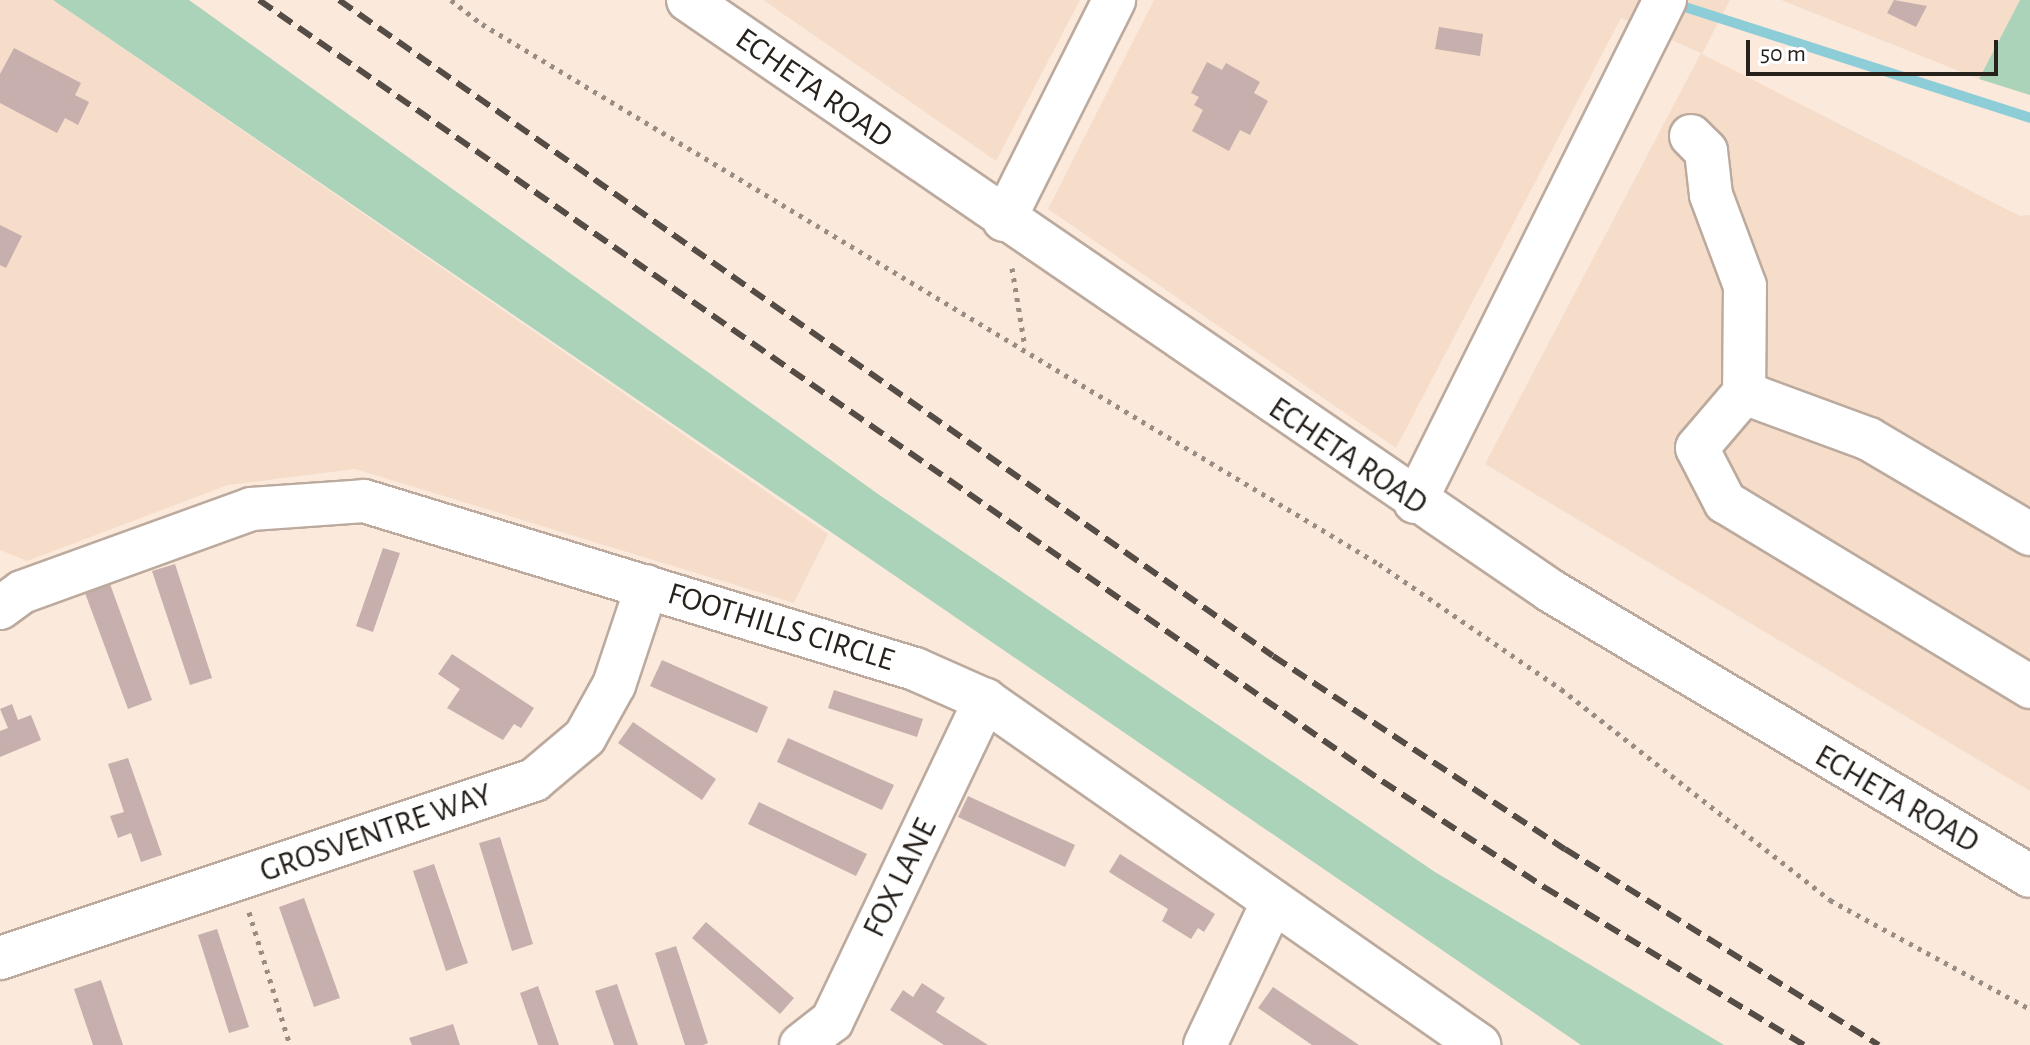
<!DOCTYPE html>
<style>
body{margin:0}
#map{position:relative;width:2030px;height:1045px;overflow:hidden;background:#fbe9dc;font-family:"Alegreya Sans",sans-serif}
div>[style]{position:absolute}
[style*='--x']{left:calc(var(--x)*1px);top:calc(var(--y)*1px);width:calc(var(--w)*1px);rotate:calc(var(--a)*1deg)}
.built>*{inset:0;background:#f5ddca}
.green>*{inset:0;background:#aad3ba}
.stream>*{height:10px;margin:-5px;padding:0 5px;transform-origin:5px;border-radius:5px;background:#8ccdd7}
.building>*{inset:0;background:#c6afad}
.path>*{height:5px;margin-top:-2.5px;transform-origin:0;background:repeating-linear-gradient(90deg,#998c83 0 4px,transparent 0 10px)}
.roads{filter:drop-shadow(2px 0 #bbaa9d) drop-shadow(-2px 0 #bbaa9d) drop-shadow(0 2px #bbaa9d) drop-shadow(0 -2px #bbaa9d)}
.minor>*{height:42px;margin:-21px;padding:0 21px;transform-origin:21px;border-radius:21px;background:#fff}
.rail>*{height:6px;margin-top:-3px;transform-origin:0;background:repeating-linear-gradient(90deg,#544c45 0 16px,transparent 0 24px)}
span{translate:-50% -50%;white-space:nowrap;text-align:center;line-height:1.15;-webkit-text-stroke:7px #fff;paint-order:stroke}
.street-label{font-size:32px;color:#27211c}
.scale{position:absolute;left:1746px;top:40px;width:252px;height:36px;box-sizing:border-box;border:4px solid #27211c;border-top:0;padding-left:10px;font-size:24px;line-height:28px;white-space:nowrap;color:#27211c;-webkit-text-stroke:6px #fff;paint-order:stroke}
</style>
<div id="map">
<div class="built">
<div style="clip-path:polygon(0 0,53px 0,828px 534px,794px 603px,355px 469px,228px 485px,27px 561px,0 550px)"></div>
<div style="clip-path:polygon(763px 0,1080px 0,996px 161px)"></div>
<div style="clip-path:polygon(1154px 0,1730px 0,1702px 54px,2020px 216px,2030px 215px,2030px 791px,1485px 464px,1701px 53px,1621px 18px,1396px 448px,1048px 209px)"></div>
<div style="clip-path:polygon(1781px 0,2020px 0,1979px 79px)"></div>
</div>
<div class="green">
<div style="clip-path:polygon(53px 0,189px 0,878px 494px,1435px 872px,1724px 1045px,1581px 1045px)"></div>
<div style="clip-path:polygon(2020px 0,2030px 0,2030px 95px,1979px 79px)"></div>
</div>
<div class="stream">
<div style="--x:1685;--y:7;--w:362;--a:17.8"></div>
</div>
<div class="building">
<div style="clip-path:polygon(1894px 0,1927px 6px,1916px 27px,1887px 13px)"></div>
<div style="clip-path:polygon(1439px 27px,1483px 34px,1480px 56px,1435px 49px)"></div>
<div style="clip-path:polygon(14px 48px,81px 83px,75px 95px,89px 102px,78px 125px,65px 118px,57px 133px,0 103px,0 74px)"></div>
<div style="clip-path:polygon(1207px 62px,1222px 70px,1226px 63px,1260px 82px,1254px 93px,1268px 101px,1250px 135px,1240px 130px,1229px 151px,1192px 131px,1203px 110px,1194px 105px,1199px 97px,1191px 93px)"></div>
<div style="clip-path:polygon(0 225px,22px 236px,6px 268px,0 265px)"></div>
<div style="clip-path:polygon(383px 548px,400px 553px,373px 632px,356px 626px)"></div>
<div style="clip-path:polygon(175px 564px,212px 678px,190px 685px,152px 571px)"></div>
<div style="clip-path:polygon(110px 584px,152px 700px,128px 709px,85px 593px)"></div>
<div style="clip-path:polygon(452px 654px,534px 708px,521px 728px,514px 724px,503px 740px,447px 708px,460px 689px,438px 674px)"></div>
<div style="clip-path:polygon(662px 660px,768px 707px,757px 733px,650px 686px)"></div>
<div style="clip-path:polygon(834px 690px,923px 719px,917px 737px,828px 708px)"></div>
<div style="clip-path:polygon(12px 704px,18px 720px,31px 715px,41px 740px,0 757px,0 731px,8px 728px,0 709px)"></div>
<div style="clip-path:polygon(633px 722px,716px 779px,702px 800px,618px 743px)"></div>
<div style="clip-path:polygon(788px 738px,894px 785px,882px 810px,777px 762px)"></div>
<div style="clip-path:polygon(128px 758px,162px 855px,141px 862px,131px 833px,118px 838px,110px 816px,124px 812px,108px 764px)"></div>
<div style="clip-path:polygon(968px 796px,1075px 845px,1065px 867px,958px 817px)"></div>
<div style="clip-path:polygon(759px 802px,867px 854px,856px 876px,748px 824px)"></div>
<div style="clip-path:polygon(500px 837px,533px 944px,512px 951px,479px 843px)"></div>
<div style="clip-path:polygon(1120px 854px,1215px 914px,1204px 932px,1198px 928px,1191px 939px,1162px 921px,1168px 909px,1109px 872px)"></div>
<div style="clip-path:polygon(434px 864px,468px 963px,446px 971px,413px 871px)"></div>
<div style="clip-path:polygon(304px 898px,340px 998px,314px 1007px,279px 907px)"></div>
<div style="clip-path:polygon(706px 922px,794px 998px,780px 1014px,692px 938px)"></div>
<div style="clip-path:polygon(217px 929px,249px 1027px,229px 1033px,198px 935px)"></div>
<div style="clip-path:polygon(676px 946px,708px 1043px,703px 1045px,685px 1045px,655px 953px)"></div>
<div style="clip-path:polygon(101px 980px,123px 1045px,93px 1045px,74px 989px)"></div>
<div style="clip-path:polygon(922px 983px,945px 998px,936px 1012px,988px 1045px,944px 1045px,890px 1010px,903px 990px,913px 997px)"></div>
<div style="clip-path:polygon(617px 984px,638px 1045px,614px 1045px,595px 991px)"></div>
<div style="clip-path:polygon(538px 986px,559px 1045px,538px 1045px,520px 993px)"></div>
<div style="clip-path:polygon(1273px 987px,1359px 1045px,1312px 1045px,1258px 1008px)"></div>
<div style="clip-path:polygon(453px 1024px,460px 1045px,412px 1045px,409px 1038px)"></div>
</div>
<div class="path">
<div style="--x:451;--y:0;--w:39;--a:38"></div>
<div style="--x:482;--y:24;--w:1047;--a:31.05"></div>
<div style="--x:1379;--y:564;--w:221;--a:34.5"></div>
<div style="--x:1561;--y:689;--w:342;--a:38.1"></div>
<div style="--x:1830;--y:900;--w:228;--a:28.6"></div>
<div style="--x:1012;--y:268;--w:80;--a:80.7"></div>
<div style="--x:249;--y:912;--w:139;--a:72.9"></div>
</div>
<div class="roads">
<div class="minor">
<div style="--x:688;--y:0;--w:1046;--a:34.4"></div>
<div style="--x:1551;--y:591;--w:557;--a:30.75"></div>
<div style="--x:1691;--y:136;--w:21;--a:45"></div>
<div style="--x:1706;--y:151;--w:44;--a:83.5"></div>
<div style="--x:1711;--y:195;--w:97;--a:69.5"></div>
<div style="--x:1745;--y:286;--w:107;--a:90.5"></div>
<div style="--x:1004;--y:220;--w:246;--a:-63.4"></div>
<div style="--x:1415;--y:502;--w:561;--a:-63.53"></div>
<div style="--x:2030;--y:534;--w:187;--a:-149.5"></div>
<div style="--x:1869;--y:439;--w:133;--a:-159.8"></div>
<div style="--x:1744;--y:393;--w:72;--a:130.5"></div>
<div style="--x:1697;--y:448;--w:61;--a:62.6"></div>
<div style="--x:1725;--y:502;--w:357;--a:31.2"></div>
<div style="--x:0;--y:608;--w:27;--a:-36"></div>
<div style="--x:22;--y:592;--w:244;--a:-19.9"></div>
<div style="--x:251;--y:509;--w:113;--a:-4"></div>
<div style="--x:364;--y:501;--w:576;--a:16.96"></div>
<div style="--x:915;--y:669;--w:77;--a:23.9"></div>
<div style="--x:985;--y:700;--w:603;--a:34.93"></div>
<div style="--x:0;--y:958;--w:563;--a:-18.43"></div>
<div style="--x:534;--y:780;--w:67;--a:-40.1"></div>
<div style="--x:585;--y:737;--w:60;--a:-60.9"></div>
<div style="--x:614;--y:685;--w:104;--a:-71.6"></div>
<div style="--x:801;--y:1045;--w:39;--a:-38"></div>
<div style="--x:832;--y:1021;--w:356;--a:-64.5"></div>
<div style="--x:1205;--y:1045;--w:159;--a:-64.7"></div>
</div>
</div>
<div class="rail">
<div style="--x:259;--y:0;--w:1368;--a:34.82"></div>
<div style="--x:1382;--y:781;--w:194;--a:33.2"></div>
<div style="--x:1544;--y:887;--w:304;--a:31.3"></div>
<div style="--x:339;--y:0;--w:1141;--a:35.08"></div>
<div style="--x:1273;--y:656;--w:350;--a:33.5"></div>
<div style="--x:1565;--y:849;--w:370;--a:32"></div>
</div>
<div class="street-label">
<span style="left:814px;top:88px;rotate:35deg">ECHETA ROAD</span>
<span style="left:1348px;top:456px;rotate:34deg">ECHETA ROAD</span>
<span style="left:781px;top:627px;rotate:17deg">FOOTHILLS CIRCLE</span>
<span style="left:1897px;top:799px;rotate:30deg">ECHETA ROAD</span>
<span style="left:376px;top:833px;rotate:-19deg">GROSVENTRE WAY</span>
<span style="left:900px;top:878px;rotate:-64deg">FOX LANE</span>
</div>
<div class="scale">50 m</div>
</div>
